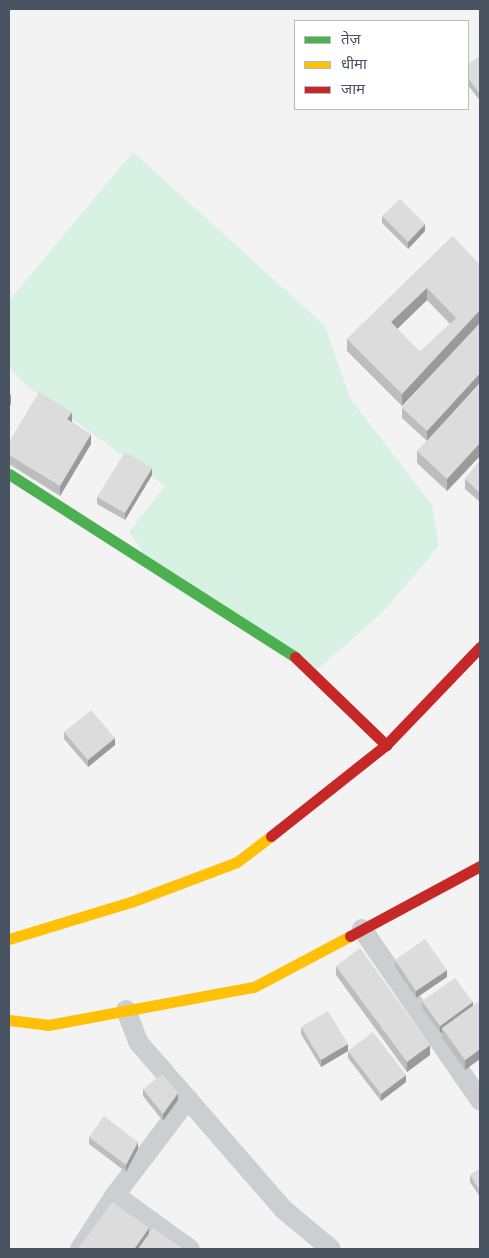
<!DOCTYPE html>
<meta charset="utf-8">
<style>
body{margin:0}
#map{position:relative;width:489px;height:1258px;overflow:hidden;background:#f3f3f3;font-family:Commissioner,"Noto Sans Devanagari",sans-serif}
div>[style]{position:absolute}
[style*='--x']{left:calc(var(--x)*1px);top:calc(var(--y)*1px);width:calc(var(--w)*1px);rotate:calc(var(--a)*1deg)}
.green>*{inset:0;background:#d7f2e3}
.street>*{height:20px;margin:-10px;padding:0 10px;transform-origin:10px;border-radius:10px;background:#ccced2}
.fast>*{height:11px;margin:-5.5px;padding:0 5.5px;transform-origin:5.5px;border-radius:5.5px;background:#4caf50}
.slow>*{height:11px;margin:-5.5px;padding:0 5.5px;transform-origin:5.5px;border-radius:5.5px;background:#ffc107}
.jam>*{height:11px;margin:-5.5px;padding:0 5.5px;transform-origin:5.5px;border-radius:5.5px;background:#c62828}
.wall>*{inset:0;background:#bdbdbe}
.shaded-wall>*{inset:0;background:#9a9a9b}
.building>*{inset:0;background:#dcdcdd}
span{translate:-50% -50%;white-space:nowrap;text-align:center;line-height:1.15;-webkit-text-stroke:4px #fff;paint-order:stroke}
.frame{position:absolute;inset:0;border:10px solid #485461;pointer-events:none}
.legend{position:absolute;left:294px;top:20px;width:175px;height:90px;box-sizing:border-box;background:#fff;border:1px solid #b6bbc0;margin:0;padding:6px 9px;list-style:none;font-size:15px;color:#485461}
.legend li{display:flex;align-items:center;gap:10px;height:25px}
.legend b{width:25px;border:1px solid #b6bbc0}
</style>
<div id="map">
<div class="green">
<div style="clip-path:polygon(133px 152px,325px 326px,350px 398px,432px 505px,439px 546px,382px 613px,313px 673px,163px 581px,129px 532px,165px 486px,27px 386px,9px 366px,9px 301px)"></div>
</div>
<div class="street">
<div style="--x:362;--y:929;--w:208;--a:55.4"></div>
<div style="--x:126;--y:1010;--w:34;--a:69"></div>
<div style="--x:138;--y:1042;--w:221;--a:49"></div>
<div style="--x:283;--y:1209;--w:62;--a:39.8"></div>
<div style="--x:115;--y:1195;--w:92;--a:35.8"></div>
<div style="--x:80;--y:1249;--w:64;--a:-57.1"></div>
<div style="--x:115;--y:1195;--w:121;--a:-52.8"></div>
</div>
<div class="fast">
<div style="--x:9;--y:474;--w:340;--a:32.6"></div>
</div>
<div class="slow">
<div style="--x:9;--y:939;--w:127;--a:-16.9"></div>
<div style="--x:131;--y:902;--w:113;--a:-20.7"></div>
<div style="--x:237;--y:862;--w:43;--a:-37.4"></div>
<div style="--x:9;--y:1020;--w:39;--a:7"></div>
<div style="--x:48;--y:1025;--w:209;--a:-10.5"></div>
<div style="--x:254;--y:987;--w:109;--a:-28"></div>
</div>
<div class="jam">
<div style="--x:295;--y:657;--w:127;--a:44"></div>
<div style="--x:271;--y:836;--w:147;--a:-38.4"></div>
<div style="--x:386;--y:745;--w:136;--a:-46.2"></div>
<div style="--x:350;--y:936;--w:148;--a:-28.3"></div>
</div>
<div class="wall">
<div style="clip-path:polygon(480px 56px,480px 101px,468px 85px,468px 65px)"></div>
<div style="clip-path:polygon(382px 216px,425px 231px,408px 249px,382px 223px)"></div>
<div style="clip-path:polygon(evenodd,453px 236px,480px 323px,402px 406px,347px 351px,347px 339px,453px 236px,427px 300px,450px 324px,420px 352px,397px 329px,427px 300px)"></div>
<div style="clip-path:polygon(480px 323px,430px 438px,480px 385px,480px 456px,447px 491px,417px 463px,417px 451px,427px 441px,402px 418px,402px 408px)"></div>
<div style="clip-path:polygon(72px 422px,91px 444px,60px 496px,9px 464px,9px 442px)"></div>
<div style="clip-path:polygon(480px 461px,480px 502px,465px 489px,465px 479px)"></div>
<div style="clip-path:polygon(152px 475px,125px 520px,97px 504px,97px 497px)"></div>
<div style="clip-path:polygon(64px 732px,115px 745px,88px 767px,64px 739px)"></div>
<div style="clip-path:polygon(395px 960px,447px 977px,416px 998px,395px 967px)"></div>
<div style="clip-path:polygon(336px 966px,430px 1055px,407px 1072px,336px 975px)"></div>
<div style="clip-path:polygon(422px 1001px,473px 1002px,465px 1070px,442px 1038px,442px 1032px,440px 1033px,422px 1008px)"></div>
<div style="clip-path:polygon(301px 1027px,348px 1051px,321px 1067px,301px 1034px)"></div>
<div style="clip-path:polygon(348px 1051px,406px 1082px,381px 1101px,348px 1058px)"></div>
<div style="clip-path:polygon(143px 1089px,178px 1100px,163px 1121px,143px 1096px)"></div>
<div style="clip-path:polygon(89px 1137px,138px 1149px,126px 1172px,89px 1144px)"></div>
<div style="clip-path:polygon(480px 1169px,480px 1197px,470px 1182px,470px 1175px)"></div>
</div>
<div class="shaded-wall">
<div style="clip-path:polygon(425px 224px,425px 231px,408px 249px,408px 242px)"></div>
<div style="clip-path:polygon(427px 288px,427px 300px,391px 335px,391px 322px)"></div>
<div style="clip-path:polygon(480px 310px,480px 323px,402px 406px,402px 394px)"></div>
<div style="clip-path:polygon(480px 373px,480px 383px,427px 441px,427px 431px)"></div>
<div style="clip-path:polygon(11px 394px,11px 404px,9px 407px,9px 397px)"></div>
<div style="clip-path:polygon(72px 412px,72px 422px,67px 429px,67px 419px)"></div>
<div style="clip-path:polygon(91px 434px,91px 444px,60px 496px,60px 486px)"></div>
<div style="clip-path:polygon(480px 443px,480px 456px,447px 491px,447px 479px)"></div>
<div style="clip-path:polygon(152px 468px,152px 475px,125px 520px,125px 513px)"></div>
<div style="clip-path:polygon(115px 738px,115px 745px,88px 767px,88px 760px)"></div>
<div style="clip-path:polygon(447px 970px,447px 977px,416px 998px,416px 991px)"></div>
<div style="clip-path:polygon(473px 1002px,473px 1009px,442px 1028px,442px 1032px,440px 1033px,440px 1026px)"></div>
<div style="clip-path:polygon(348px 1044px,348px 1051px,321px 1067px,321px 1060px)"></div>
<div style="clip-path:polygon(430px 1045px,430px 1055px,407px 1072px,407px 1062px)"></div>
<div style="clip-path:polygon(480px 1049px,480px 1059px,465px 1070px,465px 1060px)"></div>
<div style="clip-path:polygon(406px 1075px,406px 1082px,381px 1101px,381px 1094px)"></div>
<div style="clip-path:polygon(178px 1093px,178px 1100px,163px 1121px,163px 1114px)"></div>
<div style="clip-path:polygon(138px 1142px,138px 1149px,126px 1172px,126px 1165px)"></div>
<div style="clip-path:polygon(149px 1228px,149px 1238px,141px 1249px,134px 1249px)"></div>
</div>
<div class="building">
<div style="clip-path:polygon(480px 56px,480px 94px,468px 78px,468px 65px)"></div>
<div style="clip-path:polygon(400px 199px,425px 224px,408px 242px,382px 216px)"></div>
<div style="clip-path:polygon(evenodd,453px 236px,480px 265px,480px 310px,402px 394px,347px 339px,453px 236px,427px 288px,456px 318px,420px 352px,391px 322px,427px 288px)"></div>
<div style="clip-path:polygon(480px 323px,480px 373px,427px 431px,402px 408px)"></div>
<div style="clip-path:polygon(480px 385px,480px 443px,447px 479px,417px 451px)"></div>
<div style="clip-path:polygon(39px 392px,72px 412px,67px 419px,91px 434px,60px 486px,9px 455px,9px 442px)"></div>
<div style="clip-path:polygon(125px 452px,152px 468px,125px 513px,97px 497px)"></div>
<div style="clip-path:polygon(480px 461px,480px 493px,465px 479px)"></div>
<div style="clip-path:polygon(91px 710px,115px 738px,88px 760px,64px 732px)"></div>
<div style="clip-path:polygon(425px 939px,447px 970px,416px 991px,395px 960px)"></div>
<div style="clip-path:polygon(360px 948px,430px 1045px,407px 1062px,336px 966px)"></div>
<div style="clip-path:polygon(455px 978px,473px 1002px,440px 1026px,422px 1001px)"></div>
<div style="clip-path:polygon(478px 1002px,480px 1006px,480px 1049px,465px 1060px,442px 1028px)"></div>
<div style="clip-path:polygon(328px 1011px,348px 1044px,321px 1060px,301px 1027px)"></div>
<div style="clip-path:polygon(373px 1032px,406px 1075px,381px 1094px,348px 1051px)"></div>
<div style="clip-path:polygon(162px 1074px,178px 1093px,163px 1114px,143px 1089px)"></div>
<div style="clip-path:polygon(104px 1116px,138px 1142px,126px 1165px,89px 1137px)"></div>
<div style="clip-path:polygon(480px 1169px,480px 1191px,470px 1175px)"></div>
<div style="clip-path:polygon(112px 1202px,149px 1228px,134px 1249px,78px 1249px)"></div>
<div style="clip-path:polygon(153px 1228px,183px 1249px,138px 1249px)"></div>
</div>
<div class="frame"></div>
<ul class="legend">
<li><b style="height:6px;background:#4caf50"></b>तेज़</li>
<li><b style="height:6px;background:#ffc107"></b>धीमा</li>
<li><b style="height:6px;background:#c62828"></b>जाम</li>
</ul>
</div>
